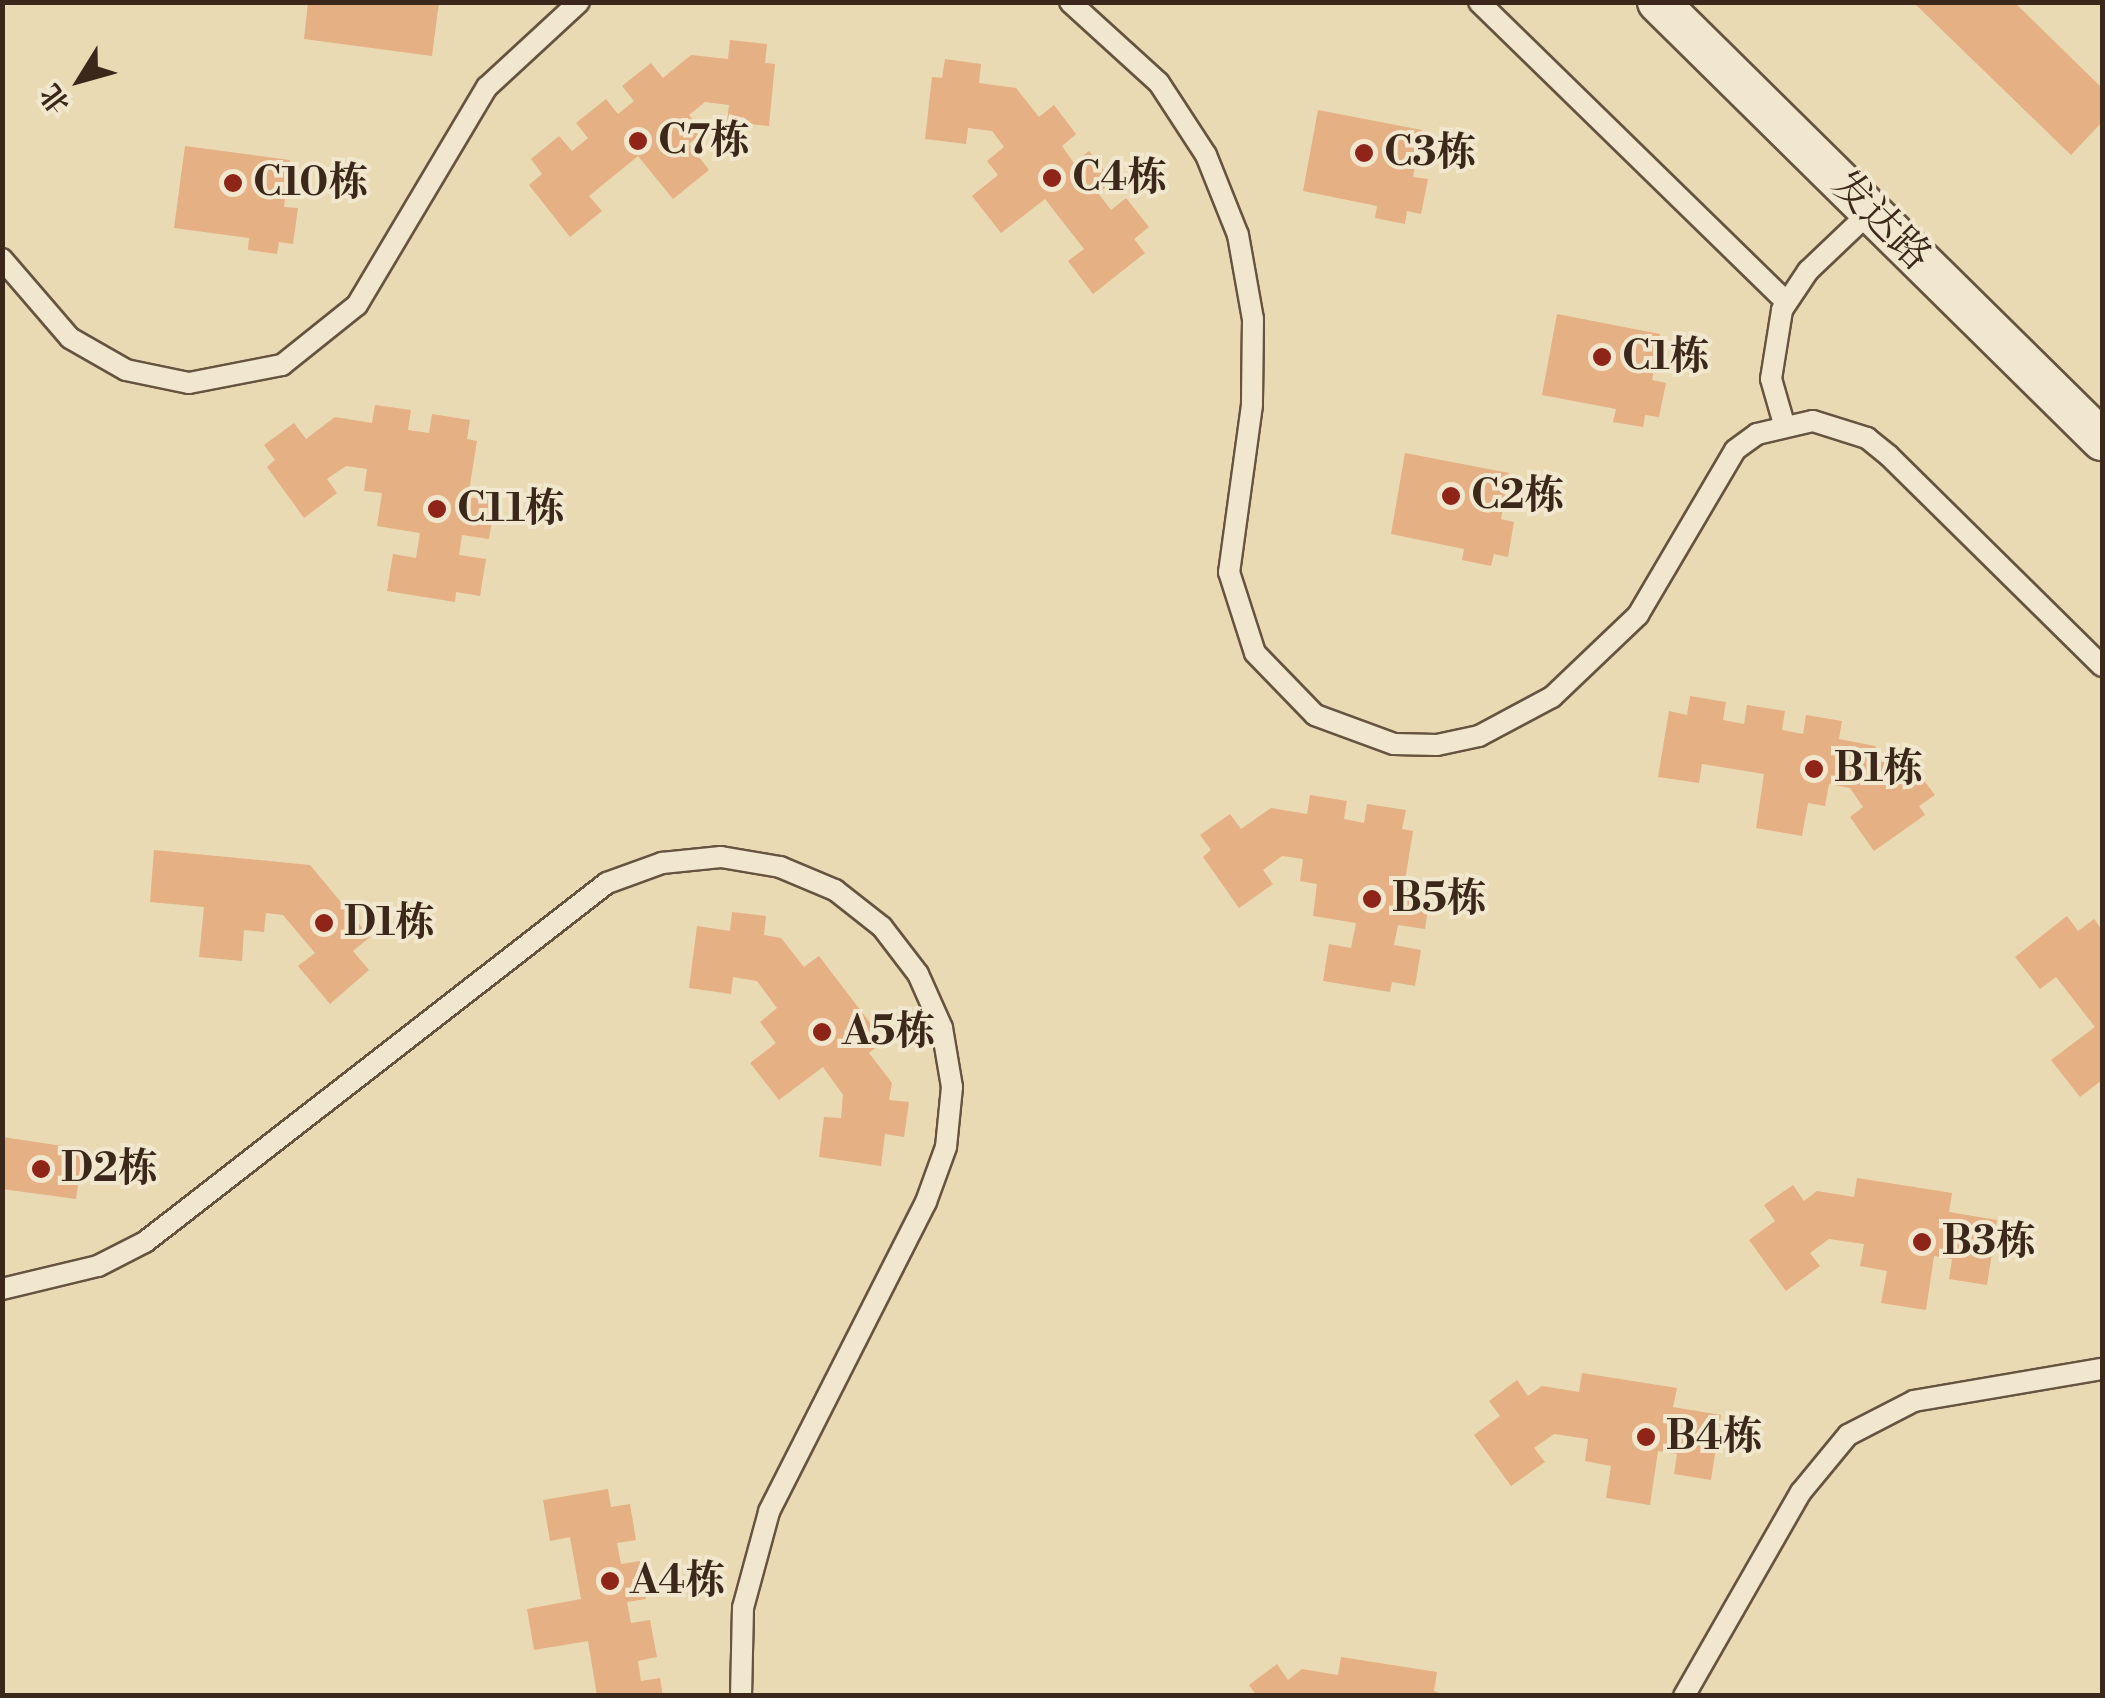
<!DOCTYPE html>
<meta charset="utf-8">
<style>
body{margin:0}
#map{position:relative;width:2105px;height:1698px;overflow:hidden;background:#e9dab3;font-family:"Libre Bodoni","Noto Serif SC",serif}
div>[style]{position:absolute}
[style*='--x']{left:calc(var(--x)*1px);top:calc(var(--y)*1px);width:calc(var(--w)*1px);rotate:calc(var(--a)*1deg)}
.building>*{inset:0;background:#e5b084}
.roads{filter:drop-shadow(2px 0 #665441) drop-shadow(-2px 0 #665441) drop-shadow(0 2px #665441) drop-shadow(0 -2px #665441)}
.service>*{height:20px;margin:-10px;padding:0 10px;transform-origin:10px;border-radius:10px;background:#f1e7ce}
.minor>*{height:40px;margin:-20px;padding:0 20px;transform-origin:20px;border-radius:20px;background:#f1e7ce}
.dots>*{width:28px;height:28px;translate:-50% -50%;box-sizing:border-box;border:5px solid #f1e7ce;border-radius:50%}
span{translate:-50% -50%;white-space:nowrap;text-align:center;line-height:1.15;-webkit-text-stroke:8px #f1e7ce;paint-order:stroke}
.poi-label{font-size:40px;color:#3b281b;font-weight:700}
.left{translate:0 -50%;text-align:left}
.street-label{font-size:40px;color:#3b281b}
.frame{position:absolute;inset:0;border:5px solid #3b281b;pointer-events:none}
.north{position:absolute;left:30px;top:30px;width:100px;height:100px;-webkit-text-stroke:8px #f1e7ce;paint-order:stroke;rotate:233deg;font-size:28px;font-weight:700;line-height:40px;text-align:center;color:#3b281b}
.north::after{content:'';display:block;margin:auto;width:35px;height:45px;background:#3b281b;clip-path:polygon(50% 0,100% 100%,50% 72%,0 100%)}
</style>
<div id="map">
<div class="building">
<div style="clip-path:polygon(308px 2px,439px 2px,432px 56px,304px 39px)"></div>
<div style="clip-path:polygon(1913px 2px,2014px 2px,2102px 88px,2102px 122px,2071px 155px)"></div>
<div style="clip-path:polygon(730px 40px,767px 44px,765px 63px,775px 64px,769px 126px,727px 122px,729px 105px,705px 102px,689px 115px,703px 132px,689px 144px,709px 170px,673px 199px,638px 156px,589px 196px,602px 211px,570px 237px,529px 185px,542px 174px,531px 159px,559px 136px,572px 151px,588px 138px,576px 123px,606px 99px,618px 114px,634px 101px,622px 86px,651px 63px,663px 78px,691px 55px,728px 59px)"></div>
<div style="clip-path:polygon(945px 59px,981px 64px,979px 83px,1016px 88px,1039px 117px,1054px 105px,1076px 134px,1062px 146px,1074px 163px,1089px 151px,1113px 182px,1098px 193px,1111px 210px,1126px 198px,1149px 227px,1134px 239px,1145px 253px,1093px 294px,1068px 261px,1084px 249px,1045px 199px,1001px 233px,972px 196px,998px 175px,987px 161px,1004px 147px,992px 131px,968px 128px,966px 144px,925px 139px,932px 77px,942px 78px)"></div>
<div style="clip-path:polygon(1318px 110px,1422px 130px,1413px 177px,1428px 179px,1421px 214px,1407px 211px,1405px 224px,1375px 218px,1377px 206px,1303px 191px)"></div>
<div style="clip-path:polygon(185px 146px,290px 160px,284px 207px,298px 208px,293px 244px,279px 242px,277px 254px,248px 250px,249px 238px,174px 228px)"></div>
<div style="clip-path:polygon(1557px 314px,1660px 334px,1652px 380px,1666px 383px,1659px 417px,1645px 415px,1643px 427px,1613px 422px,1616px 409px,1542px 395px)"></div>
<div style="clip-path:polygon(375px 405px,411px 410px,408px 430px,429px 433px,432px 414px,470px 420px,467px 439px,477px 441px,468px 497px,495px 501px,489px 539px,462px 535px,459px 555px,486px 559px,480px 596px,456px 592px,455px 602px,387px 591px,393px 554px,416px 558px,420px 533px,377px 526px,382px 493px,364px 491px,367px 469px,346px 466px,327px 479px,337px 493px,304px 518px,267px 467px,275px 460px,264px 445px,294px 423px,306px 439px,335px 417px,372px 423px)"></div>
<div style="clip-path:polygon(1405px 453px,1509px 473px,1501px 519px,1514px 522px,1508px 557px,1494px 554px,1491px 566px,1462px 560px,1464px 549px,1391px 534px)"></div>
<div style="clip-path:polygon(1690px 696px,1726px 702px,1723px 720px,1744px 724px,1747px 705px,1785px 711px,1782px 730px,1803px 734px,1806px 715px,1842px 721px,1839px 739px,1875px 746px,1897px 776px,1912px 765px,1935px 795px,1919px 806px,1925px 815px,1874px 851px,1850px 817px,1863px 807px,1850px 788px,1829px 784px,1825px 806px,1808px 803px,1802px 836px,1756px 828px,1764px 774px,1702px 764px,1699px 783px,1658px 777px,1669px 711px,1687px 715px)"></div>
<div style="clip-path:polygon(1310px 795px,1347px 801px,1344px 819px,1364px 823px,1367px 804px,1406px 810px,1402px 829px,1413px 831px,1404px 887px,1431px 891px,1425px 929px,1398px 925px,1394px 945px,1421px 950px,1415px 986px,1392px 982px,1390px 992px,1323px 981px,1329px 944px,1351px 948px,1356px 923px,1313px 916px,1317px 884px,1300px 881px,1303px 859px,1282px 856px,1263px 870px,1273px 884px,1239px 908px,1203px 857px,1211px 850px,1200px 835px,1230px 814px,1241px 829px,1271px 808px,1307px 814px)"></div>
<div style="clip-path:polygon(154px 850px,310px 865px,370px 937px,353px 951px,369px 970px,330px 1004px,298px 966px,315px 953px,283px 915px,266px 913px,264px 932px,244px 930px,242px 961px,199px 957px,204px 907px,150px 902px)"></div>
<div style="clip-path:polygon(732px 912px,766px 916px,764px 935px,781px 938px,804px 967px,819px 956px,884px 1041px,869px 1053px,892px 1083px,889px 1100px,909px 1102px,904px 1137px,885px 1134px,881px 1166px,819px 1157px,824px 1117px,841px 1118px,843px 1095px,823px 1067px,779px 1100px,750px 1063px,776px 1043px,760px 1022px,777px 1008px,757px 981px,733px 977px,731px 994px,689px 988px,697px 926px,730px 931px)"></div>
<div style="clip-path:polygon(2067px 916px,2078px 931px,2094px 919px,2102px 930px,2102px 1080px,2080px 1097px,2051px 1060px,2095px 1027px,2056px 977px,2040px 989px,2015px 957px)"></div>
<div style="clip-path:polygon(2px 1137px,83px 1149px,76px 1199px,2px 1189px)"></div>
<div style="clip-path:polygon(1857px 1178px,1952px 1193px,1949px 1212px,1997px 1220px,1987px 1285px,1949px 1279px,1952px 1259px,1934px 1256px,1926px 1310px,1881px 1303px,1887px 1271px,1860px 1266px,1864px 1244px,1829px 1239px,1810px 1253px,1820px 1266px,1786px 1291px,1749px 1240px,1775px 1221px,1764px 1205px,1793px 1185px,1804px 1201px,1817px 1191px,1854px 1197px)"></div>
<div style="clip-path:polygon(1582px 1373px,1677px 1388px,1673px 1407px,1721px 1415px,1711px 1480px,1674px 1474px,1677px 1454px,1658px 1451px,1650px 1505px,1606px 1498px,1611px 1466px,1585px 1461px,1588px 1439px,1554px 1434px,1534px 1448px,1545px 1462px,1511px 1486px,1474px 1435px,1500px 1416px,1489px 1401px,1517px 1380px,1528px 1396px,1542px 1386px,1579px 1392px)"></div>
<div style="clip-path:polygon(608px 1489px,611px 1507px,630px 1504px,636px 1540px,617px 1543px,621px 1564px,640px 1561px,646px 1599px,627px 1602px,631px 1623px,650px 1620px,657px 1657px,638px 1661px,641px 1681px,660px 1678px,663px 1696px,597px 1696px,588px 1641px,534px 1650px,527px 1609px,581px 1599px,570px 1537px,550px 1541px,543px 1500px)"></div>
<div style="clip-path:polygon(1341px 1657px,1437px 1672px,1434px 1691px,1448px 1696px,1257px 1696px,1249px 1685px,1277px 1664px,1288px 1680px,1302px 1669px,1338px 1675px)"></div>
</div>
<div class="roads">
<div class="service">
<div style="--x:1070;--y:2;--w:120;--a:42.3"></div>
<div style="--x:1159;--y:83;--w:86;--a:56.9"></div>
<div style="--x:1206;--y:155;--w:86;--a:68.2"></div>
<div style="--x:1238;--y:235;--w:85;--a:79.9"></div>
<div style="--x:1253;--y:319;--w:86;--a:90.7"></div>
<div style="--x:1252;--y:405;--w:169;--a:97.8"></div>
<div style="--x:1229;--y:572;--w:85;--a:72.2"></div>
<div style="--x:1255;--y:653;--w:86;--a:45.9"></div>
<div style="--x:1315;--y:715;--w:84;--a:20.2"></div>
<div style="--x:1394;--y:744;--w:43;--a:1.3"></div>
<div style="--x:1437;--y:745;--w:43;--a:-12.1"></div>
<div style="--x:1479;--y:736;--w:83;--a:-28.1"></div>
<div style="--x:1552;--y:697;--w:119;--a:-43.6"></div>
<div style="--x:1638;--y:615;--w:191;--a:-59.5"></div>
<div style="--x:1735;--y:450;--w:27;--a:-36"></div>
<div style="--x:1757;--y:434;--w:57;--a:-13.1"></div>
<div style="--x:1813;--y:421;--w:57;--a:17.5"></div>
<div style="--x:1867;--y:438;--w:28;--a:39"></div>
<div style="--x:1889;--y:456;--w:299;--a:44.6"></div>
<div style="--x:1479;--y:2;--w:429;--a:44.3"></div>
<div style="--x:2;--y:259;--w:104;--a:49.3"></div>
<div style="--x:70;--y:338;--w:64;--a:29.7"></div>
<div style="--x:126;--y:370;--w:64;--a:11.7"></div>
<div style="--x:189;--y:383;--w:95;--a:-11"></div>
<div style="--x:282;--y:365;--w:96;--a:-38.7"></div>
<div style="--x:357;--y:305;--w:254;--a:-59.2"></div>
<div style="--x:487;--y:87;--w:125;--a:-42.7"></div>
<div style="--x:1784;--y:424;--w:47;--a:-106.1"></div>
<div style="--x:1771;--y:379;--w:70;--a:-80.9"></div>
<div style="--x:1782;--y:310;--w:47;--a:-56.3"></div>
<div style="--x:1808;--y:271;--w:87;--a:-43.6"></div>
<div style="--x:2;--y:1289;--w:99;--a:-13.5"></div>
<div style="--x:98;--y:1266;--w:53;--a:-27.1"></div>
<div style="--x:145;--y:1242;--w:585;--a:-37.85"></div>
<div style="--x:607;--y:883;--w:59;--a:-20"></div>
<div style="--x:662;--y:863;--w:59;--a:-5.8"></div>
<div style="--x:721;--y:857;--w:60;--a:9.6"></div>
<div style="--x:780;--y:867;--w:60;--a:22.7"></div>
<div style="--x:835;--y:890;--w:60;--a:38.2"></div>
<div style="--x:882;--y:927;--w:59;--a:52.5"></div>
<div style="--x:918;--y:974;--w:59;--a:66"></div>
<div style="--x:942;--y:1028;--w:60;--a:80.4"></div>
<div style="--x:952;--y:1087;--w:60;--a:95.7"></div>
<div style="--x:946;--y:1147;--w:59;--a:110"></div>
<div style="--x:926;--y:1202;--w:347;--a:116.9"></div>
<div style="--x:769;--y:1512;--w:99;--a:105.2"></div>
<div style="--x:743;--y:1608;--w:88;--a:91.3"></div>
<div style="--x:1684;--y:1696;--w:235;--a:-60.2"></div>
<div style="--x:1801;--y:1492;--w:74;--a:-50.5"></div>
<div style="--x:1848;--y:1435;--w:74;--a:-27.3"></div>
<div style="--x:1914;--y:1401;--w:191;--a:-9.7"></div>
</div>
<div class="minor">
<div style="--x:1658;--y:2;--w:624;--a:44.61"></div>
</div>
</div>
<div class="dots">
<div style="left:638px;top:141px;background:#8f2418"></div>
<div style="left:1364px;top:153px;background:#8f2418"></div>
<div style="left:1052px;top:178px;background:#8f2418"></div>
<div style="left:233px;top:183px;background:#8f2418"></div>
<div style="left:1602px;top:357px;background:#8f2418"></div>
<div style="left:1451px;top:496px;background:#8f2418"></div>
<div style="left:437px;top:509px;background:#8f2418"></div>
<div style="left:1814px;top:769px;background:#8f2418"></div>
<div style="left:1372px;top:899px;background:#8f2418"></div>
<div style="left:324px;top:923px;background:#8f2418"></div>
<div style="left:822px;top:1032px;background:#8f2418"></div>
<div style="left:41px;top:1169px;background:#8f2418"></div>
<div style="left:1922px;top:1242px;background:#8f2418"></div>
<div style="left:1646px;top:1437px;background:#8f2418"></div>
<div style="left:610px;top:1581px;background:#8f2418"></div>
</div>
<div class="poi-label">
<span class="left" style="left:658px;top:141px">C7栋</span>
<span class="left" style="left:1384px;top:153px">C3栋</span>
<span class="left" style="left:1072px;top:178px">C4栋</span>
<span class="left" style="left:253px;top:183px">C10栋</span>
<span class="left" style="left:1622px;top:357px">C1栋</span>
<span class="left" style="left:1471px;top:496px">C2栋</span>
<span class="left" style="left:457px;top:509px">C11栋</span>
<span class="left" style="left:1834px;top:769px">B1栋</span>
<span class="left" style="left:1392px;top:899px">B5栋</span>
<span class="left" style="left:344px;top:923px">D1栋</span>
<span class="left" style="left:842px;top:1032px">A5栋</span>
<span class="left" style="left:61px;top:1169px">D2栋</span>
<span class="left" style="left:1942px;top:1242px">B3栋</span>
<span class="left" style="left:1666px;top:1437px">B4栋</span>
<span class="left" style="left:630px;top:1581px">A4栋</span>
</div>
<div class="street-label">
<span style="left:1881px;top:221px;rotate:45deg">发达路</span>
</div>
<div class="frame"></div>
<div class="north">北</div>
</div>
